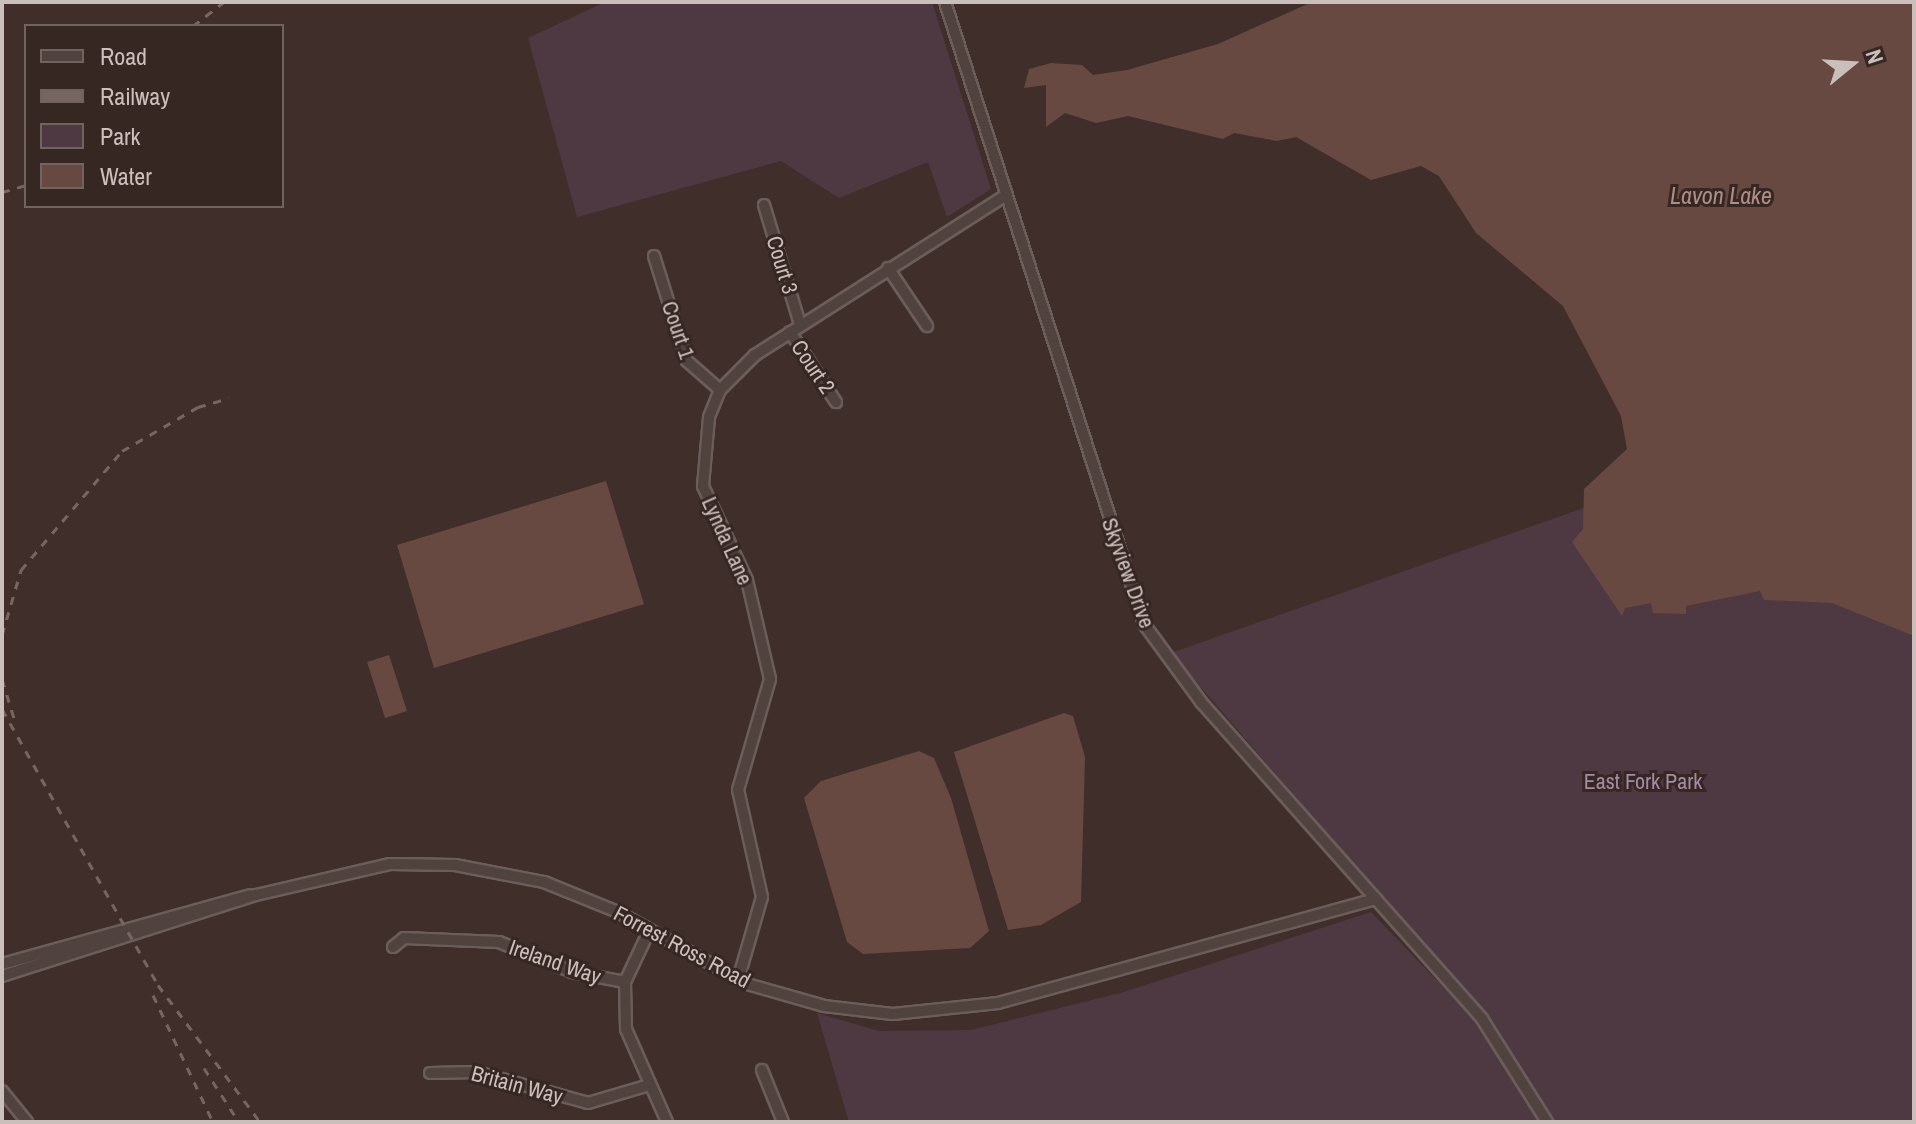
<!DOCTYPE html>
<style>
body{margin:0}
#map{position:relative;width:1916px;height:1124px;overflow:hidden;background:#402e2b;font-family:"Archivo Narrow",sans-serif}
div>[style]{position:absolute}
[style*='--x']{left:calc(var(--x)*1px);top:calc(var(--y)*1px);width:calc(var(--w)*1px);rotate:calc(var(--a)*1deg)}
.green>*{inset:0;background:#4e3842}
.water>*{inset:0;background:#674942}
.roads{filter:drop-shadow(2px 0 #6b5d59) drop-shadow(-2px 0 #6b5d59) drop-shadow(0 2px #6b5d59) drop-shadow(0 -2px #6b5d59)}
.minor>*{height:10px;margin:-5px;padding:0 5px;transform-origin:5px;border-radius:5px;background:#50423e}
.rail>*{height:3px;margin-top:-1.5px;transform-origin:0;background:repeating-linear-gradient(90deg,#776561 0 8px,transparent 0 16px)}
span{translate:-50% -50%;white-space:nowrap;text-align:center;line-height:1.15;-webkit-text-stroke:6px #362723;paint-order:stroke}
.street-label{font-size:22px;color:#cabfbb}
.park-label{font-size:22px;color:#a38ba7}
.water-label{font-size:24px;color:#ae8e86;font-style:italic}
.frame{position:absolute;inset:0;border:4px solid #cabfbb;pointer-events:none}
.legend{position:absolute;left:24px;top:24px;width:260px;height:184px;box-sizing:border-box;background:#362723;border:2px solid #716460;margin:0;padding:10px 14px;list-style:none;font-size:24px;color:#cabfbb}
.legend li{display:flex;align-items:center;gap:16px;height:40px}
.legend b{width:40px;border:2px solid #716460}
.north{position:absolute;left:1812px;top:24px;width:80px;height:80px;-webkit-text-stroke:6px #362723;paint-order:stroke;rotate:72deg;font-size:22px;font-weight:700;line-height:32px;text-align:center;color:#cabfbb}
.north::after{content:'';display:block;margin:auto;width:28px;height:36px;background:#cabfbb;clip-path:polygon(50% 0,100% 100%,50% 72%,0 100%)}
</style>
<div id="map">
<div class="green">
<div style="clip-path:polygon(605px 2px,932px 2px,991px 189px,947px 217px,928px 162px,839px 198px,781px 161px,577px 217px,528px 38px)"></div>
<div style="clip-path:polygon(1618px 496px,1914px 554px,1914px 1122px,1555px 1122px,1498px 1030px,1171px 653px)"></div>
<div style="clip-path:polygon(1371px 912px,1471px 1016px,1540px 1122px,849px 1122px,817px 1013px,879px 1031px,971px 1030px,1124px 992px)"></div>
</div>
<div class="water">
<div style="clip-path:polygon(1312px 2px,1914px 2px,1914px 636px,1832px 603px,1764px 600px,1760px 591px,1686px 606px,1686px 614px,1653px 613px,1651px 603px,1625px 608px,1622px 616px,1572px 542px,1583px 529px,1584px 489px,1627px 449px,1621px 416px,1563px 306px,1476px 233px,1439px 176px,1421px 166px,1371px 180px,1296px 137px,1277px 141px,1234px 133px,1223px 139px,1128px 116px,1096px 123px,1065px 113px,1046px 127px,1046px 85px,1024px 88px,1029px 69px,1051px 63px,1082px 65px,1093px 75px,1127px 70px,1218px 44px)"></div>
<div style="clip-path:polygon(606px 481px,644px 604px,434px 668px,397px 545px)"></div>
<div style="clip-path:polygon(389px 655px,407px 711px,385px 718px,367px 662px)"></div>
<div style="clip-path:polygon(1064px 713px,1073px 716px,1085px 757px,1081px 902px,1041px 925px,1008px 930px,954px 752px)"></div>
<div style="clip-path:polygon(919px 751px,934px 758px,951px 798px,989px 931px,970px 948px,863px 954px,847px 942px,804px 798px,821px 781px)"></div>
</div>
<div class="roads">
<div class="minor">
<div style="--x:945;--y:2;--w:653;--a:72.26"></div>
<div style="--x:1144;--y:624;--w:97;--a:53.8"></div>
<div style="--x:1201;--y:702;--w:424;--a:48.4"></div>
<div style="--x:1482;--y:1019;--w:122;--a:57.7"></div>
<div style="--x:764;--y:205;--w:124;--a:73.2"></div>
<div style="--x:654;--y:256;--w:110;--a:72.6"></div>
<div style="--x:687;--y:361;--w:44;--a:41.3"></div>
<div style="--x:888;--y:268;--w:70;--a:56.1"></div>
<div style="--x:790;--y:332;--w:84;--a:56.7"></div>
<div style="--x:649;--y:931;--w:56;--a:115.2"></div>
<div style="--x:625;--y:982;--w:47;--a:88.8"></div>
<div style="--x:626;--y:1029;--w:102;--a:66.2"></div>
<div style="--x:393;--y:947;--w:14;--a:-39"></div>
<div style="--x:404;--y:938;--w:95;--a:2.4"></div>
<div style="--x:499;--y:942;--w:79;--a:22.3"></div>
<div style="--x:572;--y:972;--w:54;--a:10.7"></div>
<div style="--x:2;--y:964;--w:257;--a:-15.5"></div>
<div style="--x:2;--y:976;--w:267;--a:-17.7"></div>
<div style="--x:256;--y:895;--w:138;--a:-13"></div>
<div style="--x:390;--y:864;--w:65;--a:0.9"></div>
<div style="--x:455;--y:865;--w:91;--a:10.8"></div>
<div style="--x:544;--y:882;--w:80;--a:22.1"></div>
<div style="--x:618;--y:912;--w:148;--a:29.2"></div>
<div style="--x:747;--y:984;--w:80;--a:15.9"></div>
<div style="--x:824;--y:1006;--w:69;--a:6.6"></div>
<div style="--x:893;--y:1014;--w:106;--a:-6"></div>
<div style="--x:998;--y:1003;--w:392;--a:-15.4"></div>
<div style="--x:738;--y:980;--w:86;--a:-73.9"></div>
<div style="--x:762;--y:897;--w:110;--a:-102.6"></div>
<div style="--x:738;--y:790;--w:116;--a:-73.9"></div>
<div style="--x:770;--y:679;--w:102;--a:-103.1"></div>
<div style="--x:747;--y:580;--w:104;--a:-115.1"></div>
<div style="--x:703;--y:486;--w:69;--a:-85"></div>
<div style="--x:709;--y:417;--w:29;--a:-68"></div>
<div style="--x:720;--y:390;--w:49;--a:-45"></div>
<div style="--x:755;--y:355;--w:298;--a:-32.5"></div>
<div style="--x:762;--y:1070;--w:56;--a:68"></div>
<div style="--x:430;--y:1073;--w:47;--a:-1.2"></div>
<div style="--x:477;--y:1072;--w:115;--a:15.6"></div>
<div style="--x:588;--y:1103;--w:64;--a:-16.4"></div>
<div style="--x:2;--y:1091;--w:40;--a:51"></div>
</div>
</div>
<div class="rail">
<div style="--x:193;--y:26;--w:39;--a:-38"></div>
<div style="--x:2;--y:192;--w:25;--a:-16"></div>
<div style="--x:2;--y:635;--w:68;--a:-73.7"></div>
<div style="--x:21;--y:570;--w:156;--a:-49.7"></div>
<div style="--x:122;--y:451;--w:88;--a:-30.1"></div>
<div style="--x:198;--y:407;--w:32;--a:-16"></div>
<div style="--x:2;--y:679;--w:41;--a:72.9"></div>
<div style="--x:2;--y:709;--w:317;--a:60.5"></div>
<div style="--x:158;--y:985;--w:171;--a:53.3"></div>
<div style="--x:153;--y:995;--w:140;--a:64.7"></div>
<div style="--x:204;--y:1068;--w:64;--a:57.1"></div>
</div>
<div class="street-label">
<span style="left:782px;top:265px;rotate:73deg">Court 3</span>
<span style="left:678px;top:330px;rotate:71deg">Court 1</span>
<span style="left:813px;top:367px;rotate:56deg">Court 2</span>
<span style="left:727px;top:541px;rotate:66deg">Lynda Lane</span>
<span style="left:1128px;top:573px;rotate:70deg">Skyview Drive</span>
<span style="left:682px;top:947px;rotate:28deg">Forrest Ross Road</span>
<span style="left:555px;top:962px;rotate:19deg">Ireland Way</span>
<span style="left:517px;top:1085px;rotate:15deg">Britain Way</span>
</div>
<div class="park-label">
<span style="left:1643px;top:782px">East Fork Park</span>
</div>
<div class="water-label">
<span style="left:1721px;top:196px">Lavon Lake</span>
</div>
<div class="frame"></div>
<ul class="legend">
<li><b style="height:10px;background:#50423e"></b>Road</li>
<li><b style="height:10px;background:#776561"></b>Railway</li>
<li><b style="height:22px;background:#4e3842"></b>Park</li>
<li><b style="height:22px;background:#674942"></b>Water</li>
</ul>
<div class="north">N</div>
</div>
